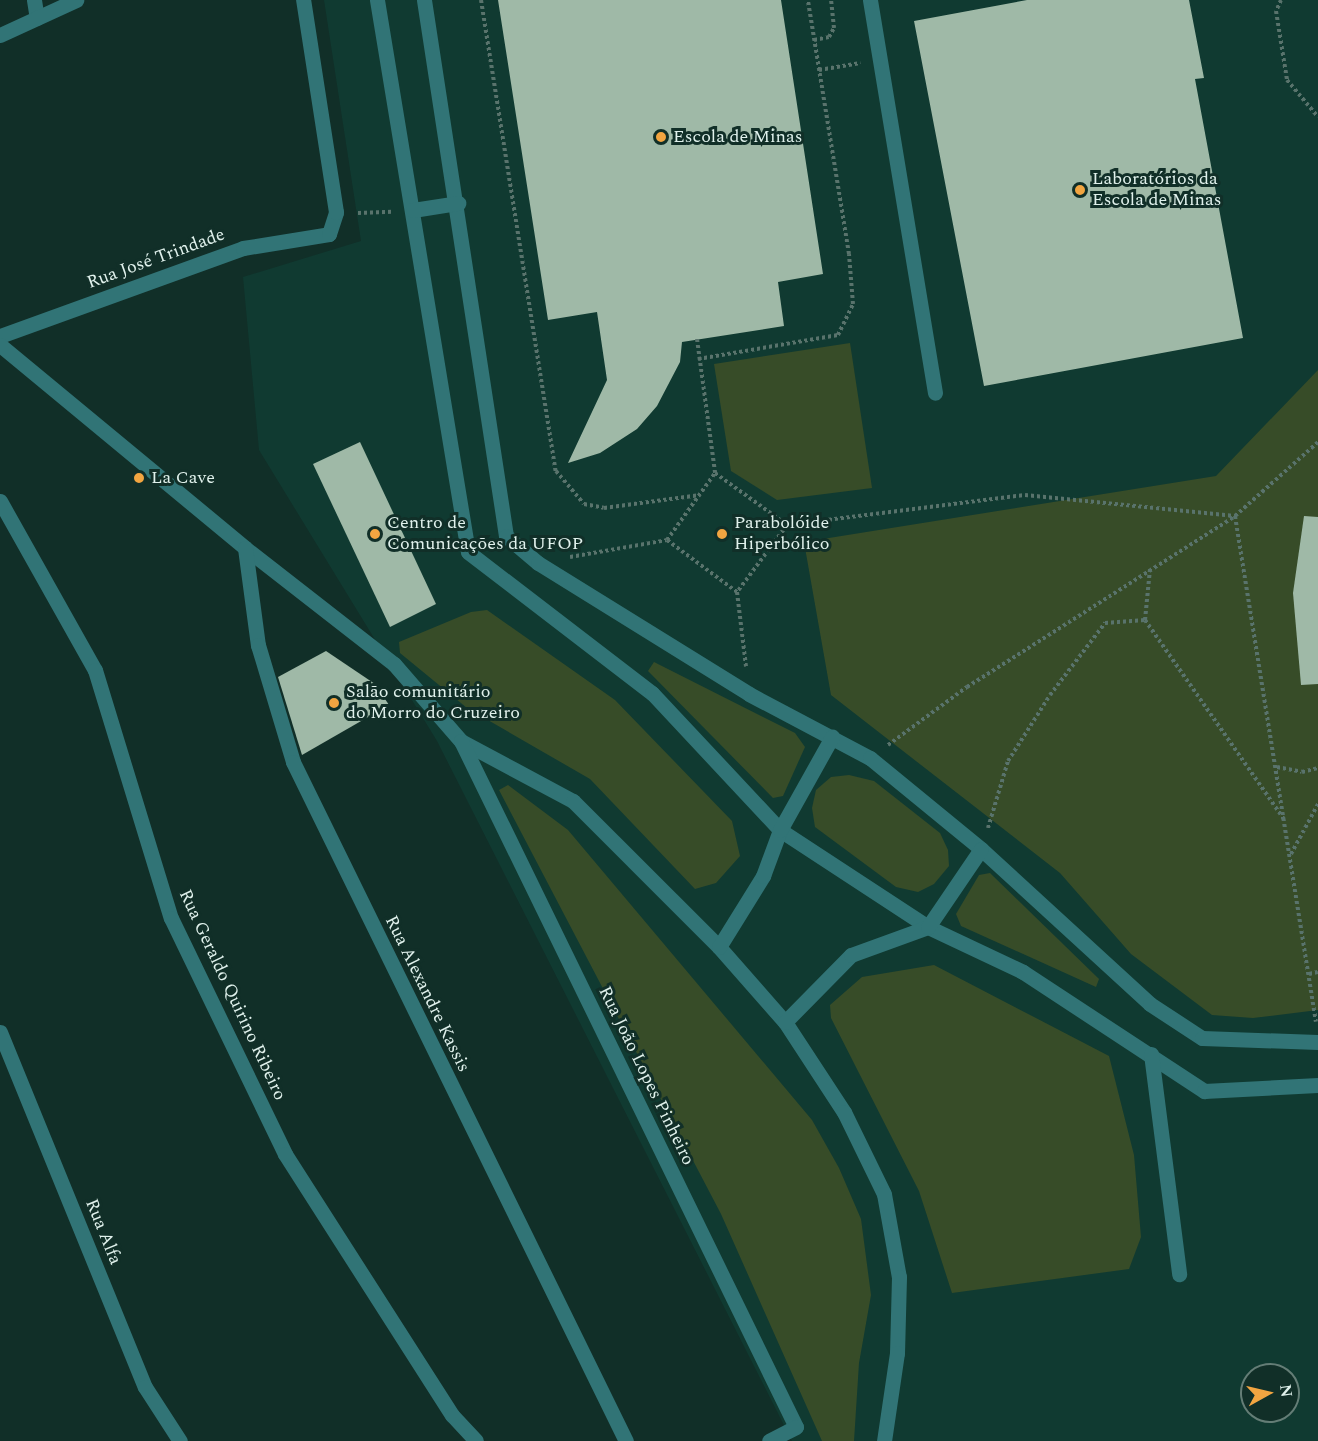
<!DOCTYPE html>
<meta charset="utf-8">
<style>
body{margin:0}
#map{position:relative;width:1318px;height:1441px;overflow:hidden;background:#112f28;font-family:Spectral,serif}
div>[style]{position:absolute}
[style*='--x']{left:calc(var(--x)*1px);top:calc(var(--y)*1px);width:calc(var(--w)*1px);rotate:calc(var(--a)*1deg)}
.built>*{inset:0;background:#103a31}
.green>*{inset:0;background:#374c28}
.building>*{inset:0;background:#9fb9a7}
.path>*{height:4px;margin-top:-2px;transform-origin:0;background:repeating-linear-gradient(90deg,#59736c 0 3px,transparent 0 6px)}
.minor>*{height:15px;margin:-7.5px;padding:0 7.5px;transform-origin:7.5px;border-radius:7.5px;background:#317476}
.dots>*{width:16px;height:16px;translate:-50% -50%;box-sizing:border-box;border:3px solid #112f28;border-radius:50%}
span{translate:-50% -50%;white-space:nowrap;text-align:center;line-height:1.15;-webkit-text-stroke:6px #112f28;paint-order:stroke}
.poi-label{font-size:18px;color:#e0f1ec}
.left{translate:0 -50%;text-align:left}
.street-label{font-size:18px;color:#e0f1ec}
.north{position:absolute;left:1240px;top:1363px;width:60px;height:60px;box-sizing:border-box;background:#112f28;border:2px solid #647d76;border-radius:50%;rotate:82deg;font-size:16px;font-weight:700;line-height:24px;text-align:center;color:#e0f1ec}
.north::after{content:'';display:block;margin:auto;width:21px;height:27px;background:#f2a541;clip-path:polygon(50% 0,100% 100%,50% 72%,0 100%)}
</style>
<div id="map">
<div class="built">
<div style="clip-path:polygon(evenodd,324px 0,1318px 0,1318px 1441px,792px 1441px,437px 741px,259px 450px,243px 277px,361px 241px,324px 0,1252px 1375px,1288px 1375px,1288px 1411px,1252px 1411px,1252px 1375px)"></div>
</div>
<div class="green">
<div style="clip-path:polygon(850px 343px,872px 488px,777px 500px,731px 471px,714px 364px)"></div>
<div style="clip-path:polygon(1318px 370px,1318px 1010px,1253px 1018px,1212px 1015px,1131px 954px,1060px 873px,831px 695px,804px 542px,1216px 476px)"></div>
<div style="clip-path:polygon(487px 610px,615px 700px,732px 821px,740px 856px,716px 883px,695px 889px,590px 779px,467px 708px,400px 653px,399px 642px,471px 612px)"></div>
<div style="clip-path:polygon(654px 662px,795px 733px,805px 747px,783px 796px,773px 798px,648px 671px)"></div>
<div style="clip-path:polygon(849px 775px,874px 781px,940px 833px,948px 850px,949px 866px,934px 884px,918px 892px,896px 887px,815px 827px,812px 808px,816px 790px,831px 777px)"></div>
<div style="clip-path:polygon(508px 785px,568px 830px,812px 1120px,839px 1168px,861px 1219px,871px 1295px,859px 1363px,854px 1441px,822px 1441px,721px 1214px,499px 790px)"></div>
<div style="clip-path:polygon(990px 873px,1099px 979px,1096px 987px,961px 926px,956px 914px,979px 875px)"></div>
<div style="clip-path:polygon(934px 965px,1109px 1056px,1134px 1155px,1141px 1237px,1129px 1269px,952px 1293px,919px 1191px,831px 1018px,830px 1005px,862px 977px)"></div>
</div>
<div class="building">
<div style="clip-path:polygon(498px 0,781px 0,823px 274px,778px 282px,784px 326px,682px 342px,680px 362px,657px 406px,637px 429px,600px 453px,568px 463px,607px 380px,597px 312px,548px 320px)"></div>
<div style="clip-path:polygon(1027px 0,1189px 0,1204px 78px,1195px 79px,1243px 338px,984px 386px,914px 21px)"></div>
<div style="clip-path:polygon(360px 442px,436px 604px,390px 627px,313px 464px)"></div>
<div style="clip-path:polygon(1304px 516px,1318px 517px,1318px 684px,1301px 685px,1293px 593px)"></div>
<div style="clip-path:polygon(326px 651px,375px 684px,389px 705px,302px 755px,278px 677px)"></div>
</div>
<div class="path">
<div style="--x:481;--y:0;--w:477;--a:81"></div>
<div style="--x:556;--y:471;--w:43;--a:49.7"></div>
<div style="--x:584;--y:504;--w:20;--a:11"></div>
<div style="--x:604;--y:508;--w:97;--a:-7.7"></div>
<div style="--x:1281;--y:0;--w:12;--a:114"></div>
<div style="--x:1276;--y:11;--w:70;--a:80.9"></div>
<div style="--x:1287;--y:80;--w:48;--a:50"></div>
<div style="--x:814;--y:40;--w:15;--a:-11"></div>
<div style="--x:829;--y:37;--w:10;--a:-61"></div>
<div style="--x:834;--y:28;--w:28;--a:-96"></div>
<div style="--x:819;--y:70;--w:42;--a:-9.7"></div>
<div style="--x:358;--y:213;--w:34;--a:-2"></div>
<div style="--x:697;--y:339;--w:135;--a:82.3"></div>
<div style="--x:698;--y:359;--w:142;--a:-9.7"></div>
<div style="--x:838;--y:335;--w:34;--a:-64"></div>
<div style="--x:853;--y:304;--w:50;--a:-94.6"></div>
<div style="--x:849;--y:254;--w:257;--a:-99.2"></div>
<div style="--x:787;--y:525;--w:84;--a:126.7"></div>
<div style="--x:737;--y:592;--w:87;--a:-143.4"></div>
<div style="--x:667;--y:540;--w:82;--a:-54.4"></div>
<div style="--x:715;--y:473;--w:89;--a:35.8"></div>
<div style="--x:787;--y:525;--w:240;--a:-7.2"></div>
<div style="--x:1025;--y:495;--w:211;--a:5.7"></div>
<div style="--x:1235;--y:516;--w:111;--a:-41.7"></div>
<div style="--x:570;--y:557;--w:98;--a:-9.9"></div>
<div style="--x:737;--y:592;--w:75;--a:83.1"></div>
<div style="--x:1145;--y:620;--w:245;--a:55.1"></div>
<div style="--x:888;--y:745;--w:98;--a:-36.3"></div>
<div style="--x:967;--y:687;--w:318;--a:-32.5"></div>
<div style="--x:1235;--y:516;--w:512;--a:80.91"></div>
<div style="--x:1277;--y:767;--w:25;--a:11"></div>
<div style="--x:1302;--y:772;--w:16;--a:-14"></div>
<div style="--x:988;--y:828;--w:70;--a:-73.4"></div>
<div style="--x:1008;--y:761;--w:78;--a:-57.5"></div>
<div style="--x:1050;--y:695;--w:91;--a:-52.6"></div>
<div style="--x:1105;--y:623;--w:40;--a:-4.3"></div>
<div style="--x:1145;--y:620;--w:51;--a:-84.4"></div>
<div style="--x:1291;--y:854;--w:57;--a:-61.6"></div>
<div style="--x:1309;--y:974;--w:9;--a:-13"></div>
</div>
<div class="minor">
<div style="--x:34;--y:0;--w:18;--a:81"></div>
<div style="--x:377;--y:0;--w:559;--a:80.64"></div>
<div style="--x:468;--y:552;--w:232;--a:37.5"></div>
<div style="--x:652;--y:693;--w:187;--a:46.9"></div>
<div style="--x:780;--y:830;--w:177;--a:33.2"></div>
<div style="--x:928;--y:927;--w:105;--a:25.3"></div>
<div style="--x:1023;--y:972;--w:217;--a:33.3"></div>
<div style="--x:1204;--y:1091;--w:114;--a:-3"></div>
<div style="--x:424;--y:0;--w:542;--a:81.3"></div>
<div style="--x:506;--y:536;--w:42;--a:40.2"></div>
<div style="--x:538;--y:563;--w:248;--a:31.8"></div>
<div style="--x:749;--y:694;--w:137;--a:27.9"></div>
<div style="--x:870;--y:758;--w:144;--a:39.3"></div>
<div style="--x:981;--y:849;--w:229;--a:42.5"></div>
<div style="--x:1150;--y:1004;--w:62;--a:33.2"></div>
<div style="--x:1202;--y:1038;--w:116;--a:2"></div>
<div style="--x:870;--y:0;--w:398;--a:80.6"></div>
<div style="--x:0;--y:35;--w:84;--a:-24.7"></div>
<div style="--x:413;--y:210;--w:46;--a:-8.8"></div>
<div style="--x:0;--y:336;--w:258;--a:-19.9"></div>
<div style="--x:243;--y:248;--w:87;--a:-9.2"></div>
<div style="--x:329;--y:234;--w:23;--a:-72"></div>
<div style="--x:336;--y:212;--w:215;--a:-98.8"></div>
<div style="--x:0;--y:345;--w:318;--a:39.6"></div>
<div style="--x:245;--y:548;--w:189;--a:37.9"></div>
<div style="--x:394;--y:664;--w:102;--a:49"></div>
<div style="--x:461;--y:741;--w:127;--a:28.2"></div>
<div style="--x:573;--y:801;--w:206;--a:45"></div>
<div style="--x:719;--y:947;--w:100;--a:48.7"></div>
<div style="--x:785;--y:1022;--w:108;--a:56.8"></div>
<div style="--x:844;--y:1112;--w:91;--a:64"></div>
<div style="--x:884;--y:1194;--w:84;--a:79.8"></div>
<div style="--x:899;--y:1277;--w:76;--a:91.5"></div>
<div style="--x:897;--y:1353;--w:89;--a:98.4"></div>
<div style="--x:0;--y:501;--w:194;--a:60.7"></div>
<div style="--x:95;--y:670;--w:259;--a:73"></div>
<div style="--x:171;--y:918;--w:262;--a:64.2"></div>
<div style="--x:285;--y:1154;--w:310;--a:57.4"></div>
<div style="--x:452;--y:1415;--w:35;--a:47"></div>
<div style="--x:245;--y:548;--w:98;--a:82.4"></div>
<div style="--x:258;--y:645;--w:122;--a:73.3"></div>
<div style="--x:293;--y:762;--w:756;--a:63.88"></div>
<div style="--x:461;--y:741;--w:763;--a:63.97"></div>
<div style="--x:796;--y:1427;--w:30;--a:153"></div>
<div style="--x:719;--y:947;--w:84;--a:-58.2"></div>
<div style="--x:763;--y:876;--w:49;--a:-69.7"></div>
<div style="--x:780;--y:830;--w:107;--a:-60.8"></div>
<div style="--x:785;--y:1022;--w:94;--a:-45.4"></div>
<div style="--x:851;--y:955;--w:82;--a:-20"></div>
<div style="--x:928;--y:927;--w:94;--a:-55.8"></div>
<div style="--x:0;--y:1032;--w:383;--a:67.8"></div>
<div style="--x:145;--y:1387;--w:64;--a:57.1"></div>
<div style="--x:1151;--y:1054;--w:222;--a:82.7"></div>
</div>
<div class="dots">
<div style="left:661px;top:137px;background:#f2a541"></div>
<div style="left:1080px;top:190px;background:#f2a541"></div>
<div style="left:139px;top:478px;background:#f2a541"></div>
<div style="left:375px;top:534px;background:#f2a541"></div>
<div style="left:722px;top:534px;background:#f2a541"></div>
<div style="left:334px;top:703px;background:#f2a541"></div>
</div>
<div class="poi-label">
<span class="left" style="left:673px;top:137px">Escola de Minas</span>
<span class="left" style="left:1092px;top:190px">Laboratórios da<br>Escola de Minas</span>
<span class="left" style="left:151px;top:478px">La Cave</span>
<span class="left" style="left:387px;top:534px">Centro de<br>Comunicações da UFOP</span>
<span class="left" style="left:734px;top:534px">Parabolóide<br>Hiperbólico</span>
<span class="left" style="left:346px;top:703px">Salão comunitário<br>do Morro do Cruzeiro</span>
</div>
<div class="street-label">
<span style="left:156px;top:259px;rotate:-20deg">Rua José Trindade</span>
<span style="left:427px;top:994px;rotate:64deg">Rua Alexandre Kassis</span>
<span style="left:232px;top:995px;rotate:65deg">Rua Geraldo Quirino Ribeiro</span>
<span style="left:646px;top:1076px;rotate:64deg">Rua João Lopes Pinheiro</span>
<span style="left:103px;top:1232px;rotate:68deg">Rua Alfa</span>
</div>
<div class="north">N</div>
</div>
